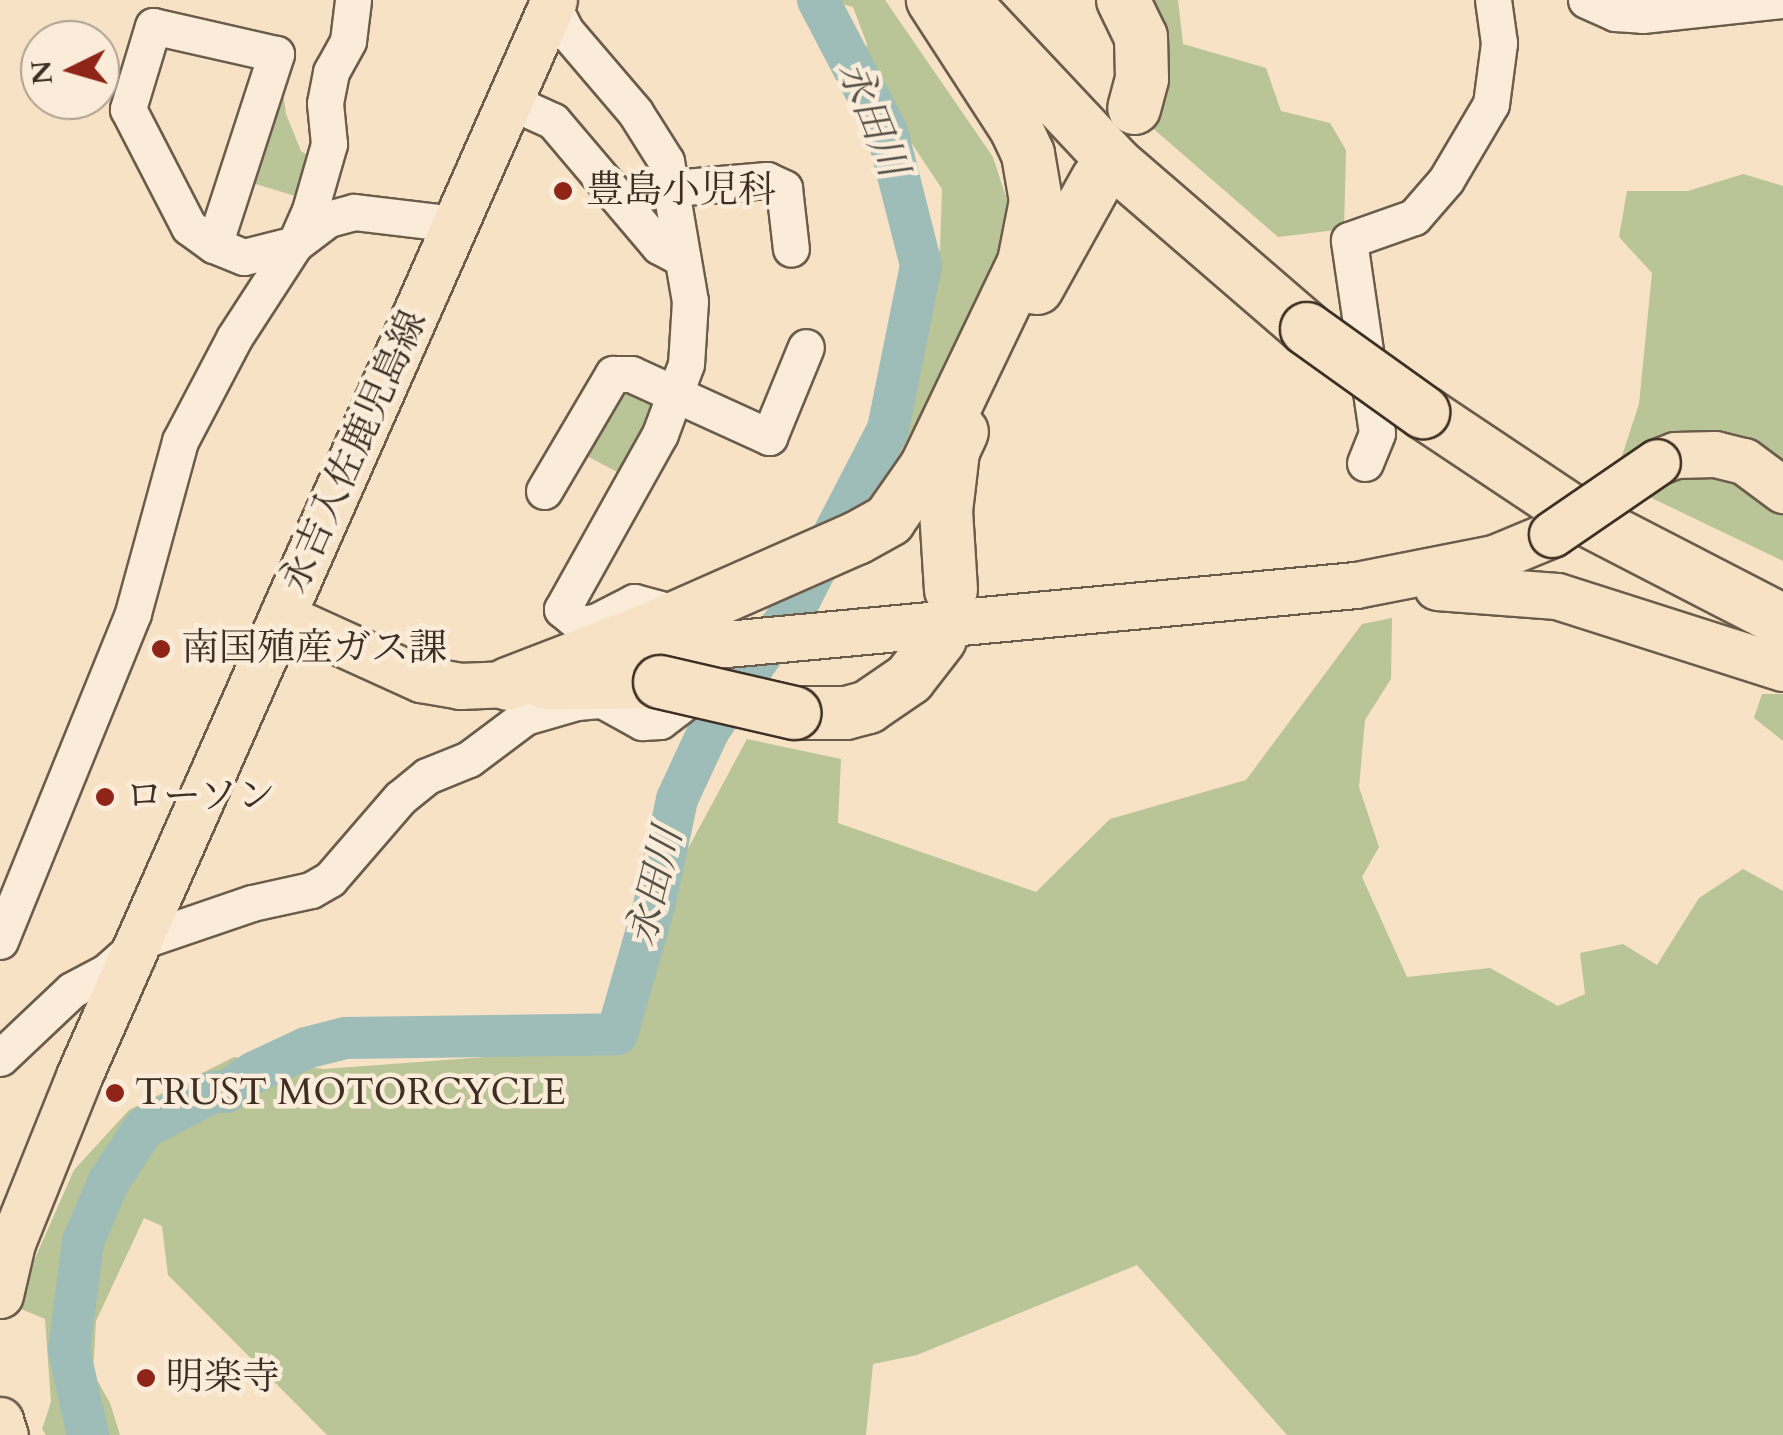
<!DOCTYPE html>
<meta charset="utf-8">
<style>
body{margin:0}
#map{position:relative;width:1783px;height:1435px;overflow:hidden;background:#f7e2c5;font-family:Cardo,"Noto Serif JP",serif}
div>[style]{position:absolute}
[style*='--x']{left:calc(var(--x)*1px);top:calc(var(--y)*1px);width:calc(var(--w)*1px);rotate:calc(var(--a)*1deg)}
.green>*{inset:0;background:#b9c497}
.river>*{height:42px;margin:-21px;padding:0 21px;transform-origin:21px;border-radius:21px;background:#9ebdb8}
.roads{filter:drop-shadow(2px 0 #6c5c4c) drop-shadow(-2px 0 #6c5c4c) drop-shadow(0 2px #6c5c4c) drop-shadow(0 -2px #6c5c4c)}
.minor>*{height:35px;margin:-17.5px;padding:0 17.5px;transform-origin:17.5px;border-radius:17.5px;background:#faecd9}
.major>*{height:45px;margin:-22.5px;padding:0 22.5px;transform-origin:22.5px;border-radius:22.5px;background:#f7e2c5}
.highway>*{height:52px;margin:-26px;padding:0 26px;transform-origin:26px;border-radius:26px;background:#f7e2c5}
.bridges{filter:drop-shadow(2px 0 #3d2f24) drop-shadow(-2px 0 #3d2f24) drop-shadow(0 2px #3d2f24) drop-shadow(0 -2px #3d2f24)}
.major-bridge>*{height:45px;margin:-22.5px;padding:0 22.5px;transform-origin:22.5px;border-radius:22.5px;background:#f7e2c5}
.highway-bridge>*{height:52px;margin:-26px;padding:0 26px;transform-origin:26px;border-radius:26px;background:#f7e2c5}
.dots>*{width:28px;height:28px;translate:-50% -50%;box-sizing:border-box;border:5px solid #faecd9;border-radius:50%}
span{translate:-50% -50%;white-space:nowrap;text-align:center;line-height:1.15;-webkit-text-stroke:9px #faecd9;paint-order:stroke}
.poi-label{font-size:38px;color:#3d2f24}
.left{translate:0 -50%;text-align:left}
.street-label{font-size:38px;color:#3d2f24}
.water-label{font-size:40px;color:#555249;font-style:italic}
.north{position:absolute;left:20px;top:20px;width:100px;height:100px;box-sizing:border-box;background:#faecd9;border:2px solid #aea091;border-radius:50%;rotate:265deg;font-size:28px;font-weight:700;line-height:40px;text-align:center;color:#3d2f24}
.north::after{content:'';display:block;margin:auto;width:35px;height:45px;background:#8f2418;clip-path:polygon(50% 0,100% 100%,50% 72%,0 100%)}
</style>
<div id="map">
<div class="green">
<div style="clip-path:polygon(827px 0,885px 0,993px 157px,1008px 203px,996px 302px,896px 479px,883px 471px,888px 429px,940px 249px,942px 189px,889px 109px,858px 86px,867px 44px,853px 7px)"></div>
<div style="clip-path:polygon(1137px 0,1178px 0,1183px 44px,1266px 68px,1281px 111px,1330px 123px,1346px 150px,1344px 229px,1278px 237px,1141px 118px)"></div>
<div style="clip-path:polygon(281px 77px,286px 114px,301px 151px,312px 158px,305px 199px,246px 181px)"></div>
<div style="clip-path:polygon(1743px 174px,1783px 186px,1783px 561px,1614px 480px,1639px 404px,1652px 273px,1619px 237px,1627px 191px,1688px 191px)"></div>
<div style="clip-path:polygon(629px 382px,659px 404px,627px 477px,581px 453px)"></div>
<div style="clip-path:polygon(1392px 618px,1391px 679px,1365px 720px,1359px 787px,1379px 847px,1362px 877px,1407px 977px,1490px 968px,1558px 1006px,1585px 994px,1580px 953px,1623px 944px,1657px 965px,1699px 898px,1743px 869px,1783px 891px,1783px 1435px,1287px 1435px,1137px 1265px,917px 1355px,873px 1364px,866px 1435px,327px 1435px,168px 1275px,162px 1226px,144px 1218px,96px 1321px,93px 1373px,110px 1403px,120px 1435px,46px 1435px,42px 1429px,51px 1402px,45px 1319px,14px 1306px,74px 1170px,129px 1110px,234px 1057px,324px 1069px,621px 1047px,649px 999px,669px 884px,747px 739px,841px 759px,838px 823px,1036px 892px,1110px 819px,1246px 780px,1362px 624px)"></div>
<div style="clip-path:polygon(1762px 694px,1783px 694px,1783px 741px,1754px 718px)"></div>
</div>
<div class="river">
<div style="--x:88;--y:1435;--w:87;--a:-102.6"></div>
<div style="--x:69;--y:1350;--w:109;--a:-82.6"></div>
<div style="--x:83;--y:1242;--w:66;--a:-66.9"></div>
<div style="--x:109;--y:1181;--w:64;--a:-56.6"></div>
<div style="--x:144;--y:1128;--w:78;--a:-27.6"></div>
<div style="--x:213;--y:1092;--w:13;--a:0"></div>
<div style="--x:226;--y:1092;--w:35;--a:-35"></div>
<div style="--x:255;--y:1072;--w:56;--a:-25.2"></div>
<div style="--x:306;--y:1048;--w:40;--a:-14.4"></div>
<div style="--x:345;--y:1038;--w:272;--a:-0.8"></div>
<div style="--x:617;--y:1034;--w:137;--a:-73.9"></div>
<div style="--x:655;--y:902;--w:105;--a:-77.9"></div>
<div style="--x:677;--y:799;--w:76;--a:-65.1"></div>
<div style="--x:709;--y:730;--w:160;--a:-55.2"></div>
<div style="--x:800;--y:599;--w:191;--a:-62.6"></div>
<div style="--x:888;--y:429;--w:167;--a:-78.6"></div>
<div style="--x:921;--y:265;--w:137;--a:-104.3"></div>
<div style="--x:887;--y:132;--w:149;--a:-117.6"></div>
</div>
<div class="roads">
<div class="minor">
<div style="--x:1586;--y:0;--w:32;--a:24"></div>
<div style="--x:1615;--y:13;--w:27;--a:4"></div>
<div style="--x:1642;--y:15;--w:142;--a:-6.1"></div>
<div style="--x:552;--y:4;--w:29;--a:63"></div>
<div style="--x:565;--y:30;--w:108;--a:49.5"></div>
<div style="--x:635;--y:112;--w:58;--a:57.7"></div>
<div style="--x:666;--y:161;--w:142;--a:80.3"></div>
<div style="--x:690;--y:301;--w:63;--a:93.6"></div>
<div style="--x:686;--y:364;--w:75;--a:110.4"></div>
<div style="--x:660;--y:434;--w:201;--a:119.2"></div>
<div style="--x:562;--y:609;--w:23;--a:40"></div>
<div style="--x:580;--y:624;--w:15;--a:-8"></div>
<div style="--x:595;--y:622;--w:44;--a:-27.1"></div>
<div style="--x:634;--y:602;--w:27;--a:15"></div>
<div style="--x:509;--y:101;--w:48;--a:24.4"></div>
<div style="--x:553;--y:121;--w:164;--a:49.7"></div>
<div style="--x:659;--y:246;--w:26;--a:28"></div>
<div style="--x:673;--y:188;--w:94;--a:-4.9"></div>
<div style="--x:767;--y:180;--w:19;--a:25"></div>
<div style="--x:784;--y:188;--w:61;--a:83.5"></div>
<div style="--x:214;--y:245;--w:201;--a:-72"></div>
<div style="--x:276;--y:54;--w:126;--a:-167.2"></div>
<div style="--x:153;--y:26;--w:87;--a:106.8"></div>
<div style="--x:128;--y:109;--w:133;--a:62.7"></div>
<div style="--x:189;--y:227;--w:31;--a:36"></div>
<div style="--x:214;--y:245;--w:32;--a:22"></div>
<div style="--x:244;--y:257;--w:53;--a:-14.3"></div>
<div style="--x:295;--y:244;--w:41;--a:-37.1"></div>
<div style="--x:328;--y:219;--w:27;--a:-15"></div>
<div style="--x:354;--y:212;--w:102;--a:6.8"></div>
<div style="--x:1365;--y:463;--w:32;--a:-68"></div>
<div style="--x:1377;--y:433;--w:195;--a:-98.3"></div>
<div style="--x:1349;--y:240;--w:69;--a:-19.5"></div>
<div style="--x:1414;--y:217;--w:49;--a:-49.1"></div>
<div style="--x:1446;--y:180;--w:88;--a:-59.4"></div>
<div style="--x:1491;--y:104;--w:62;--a:-82.5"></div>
<div style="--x:1499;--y:43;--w:43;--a:-97.9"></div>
<div style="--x:544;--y:491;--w:136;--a:-59.5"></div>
<div style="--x:613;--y:374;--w:18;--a:0"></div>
<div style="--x:631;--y:374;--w:152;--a:24.5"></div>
<div style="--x:769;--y:437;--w:97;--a:-67.7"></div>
<div style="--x:0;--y:941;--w:354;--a:-67.9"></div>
<div style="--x:133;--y:613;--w:178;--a:-74.7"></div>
<div style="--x:180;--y:441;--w:116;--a:-62.3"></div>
<div style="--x:234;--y:338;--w:112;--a:-57"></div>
<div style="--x:295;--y:244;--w:37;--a:-66"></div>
<div style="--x:310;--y:210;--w:69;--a:-73.9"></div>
<div style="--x:329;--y:144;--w:41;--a:-95.6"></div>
<div style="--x:325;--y:103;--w:32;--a:-79"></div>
<div style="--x:331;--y:72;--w:35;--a:-61"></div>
<div style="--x:348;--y:41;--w:41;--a:-83"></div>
<div style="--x:0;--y:1058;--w:99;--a:-43.4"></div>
<div style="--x:72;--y:990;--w:38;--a:-28"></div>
<div style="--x:106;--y:972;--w:47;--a:-41.5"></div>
<div style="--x:141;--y:941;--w:117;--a:-18.9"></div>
<div style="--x:252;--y:903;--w:60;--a:-12.4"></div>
<div style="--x:311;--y:890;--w:22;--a:-30"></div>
<div style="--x:330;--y:879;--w:107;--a:-49.2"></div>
<div style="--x:400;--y:798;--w:35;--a:-39"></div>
<div style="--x:427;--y:776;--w:45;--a:-22"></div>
<div style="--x:469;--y:759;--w:70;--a:-36.9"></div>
<div style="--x:525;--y:717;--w:54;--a:-16.1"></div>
<div style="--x:577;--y:702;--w:25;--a:-5"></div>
<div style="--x:602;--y:700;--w:46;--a:28.8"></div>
<div style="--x:642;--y:722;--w:18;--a:-3"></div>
<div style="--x:660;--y:721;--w:26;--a:-37"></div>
</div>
<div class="major">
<div style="--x:1657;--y:462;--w:19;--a:-21"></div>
<div style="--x:1675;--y:455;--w:40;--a:-1.4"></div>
<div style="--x:1715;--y:454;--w:30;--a:14"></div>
<div style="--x:1744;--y:461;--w:49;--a:36.6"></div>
<div style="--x:1437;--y:587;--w:120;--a:4.3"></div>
<div style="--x:1557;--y:596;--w:237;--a:17.7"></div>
<div style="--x:282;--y:616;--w:153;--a:24.4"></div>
<div style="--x:421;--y:679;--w:40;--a:10"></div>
<div style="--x:460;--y:686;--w:48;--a:-2.4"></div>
<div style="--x:508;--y:684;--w:212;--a:-10.6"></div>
<div style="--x:716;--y:645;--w:643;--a:-5.36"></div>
<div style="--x:1356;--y:585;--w:141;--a:-11.1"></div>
<div style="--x:1494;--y:558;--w:63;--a:-22.5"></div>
<div style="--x:0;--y:1295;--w:53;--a:-77"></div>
<div style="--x:12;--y:1243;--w:180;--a:-68.1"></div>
<div style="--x:79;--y:1076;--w:1176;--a:-66.18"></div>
<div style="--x:0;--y:1420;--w:16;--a:72"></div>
</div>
<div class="highway">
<div style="--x:1123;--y:0;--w:41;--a:64.1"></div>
<div style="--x:1141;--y:37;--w:42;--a:88.6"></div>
<div style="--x:1142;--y:79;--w:30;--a:105"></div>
<div style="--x:965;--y:3;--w:219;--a:46.8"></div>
<div style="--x:1115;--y:163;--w:254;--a:40.8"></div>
<div style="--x:1037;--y:288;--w:124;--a:-60.9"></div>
<div style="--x:1423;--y:412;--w:184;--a:33.7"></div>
<div style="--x:1576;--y:514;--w:233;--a:27.3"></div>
<div style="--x:951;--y:590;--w:79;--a:-93.6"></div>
<div style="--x:946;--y:511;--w:60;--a:-83.3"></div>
<div style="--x:953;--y:451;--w:21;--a:-65"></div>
<div style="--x:546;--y:683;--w:114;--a:-0.5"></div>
<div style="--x:508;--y:684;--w:150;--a:-21.1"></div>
<div style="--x:648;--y:630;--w:228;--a:-23.8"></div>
<div style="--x:857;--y:538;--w:37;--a:-29"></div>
<div style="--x:889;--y:520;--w:65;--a:-55.1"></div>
<div style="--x:926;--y:467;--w:227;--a:-64.4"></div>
<div style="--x:1024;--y:262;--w:62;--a:-78.9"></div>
<div style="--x:1036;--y:201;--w:48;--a:-99.7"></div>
<div style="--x:1028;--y:154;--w:26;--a:-115"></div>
<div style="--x:1017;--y:130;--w:155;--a:-122.9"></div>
<div style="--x:794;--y:713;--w:52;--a:0"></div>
<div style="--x:846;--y:713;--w:23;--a:-15"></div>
<div style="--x:868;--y:707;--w:50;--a:-34.3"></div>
<div style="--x:909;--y:679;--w:51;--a:-52.2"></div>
</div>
</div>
<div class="bridges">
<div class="major-bridge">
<div style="--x:1552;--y:534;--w:127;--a:-34.4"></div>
</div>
<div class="highway-bridge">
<div style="--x:1307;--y:329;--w:143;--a:35.6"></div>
<div style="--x:660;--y:682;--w:138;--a:13"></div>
</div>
</div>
<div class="dots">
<div style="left:563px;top:191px;background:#8f2418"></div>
<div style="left:161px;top:649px;background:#8f2418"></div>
<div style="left:105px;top:797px;background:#8f2418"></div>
<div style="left:115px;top:1093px;background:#8f2418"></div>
<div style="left:146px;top:1378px;background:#8f2418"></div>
</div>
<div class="poi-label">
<span class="left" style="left:586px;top:191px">豊島小児科</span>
<span class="left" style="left:181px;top:649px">南国殖産ガス課</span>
<span class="left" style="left:125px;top:797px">ローソン</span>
<span class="left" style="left:135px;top:1093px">TRUST MOTORCYCLE</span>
<span class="left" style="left:166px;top:1378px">明楽寺</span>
</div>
<div class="street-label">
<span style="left:354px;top:452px;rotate:-66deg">永吉入佐鹿児島線</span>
</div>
<div class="water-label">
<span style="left:872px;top:119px;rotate:68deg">永田川</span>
<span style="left:655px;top:887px;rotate:-76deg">永田川</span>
</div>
<div class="north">N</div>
</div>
